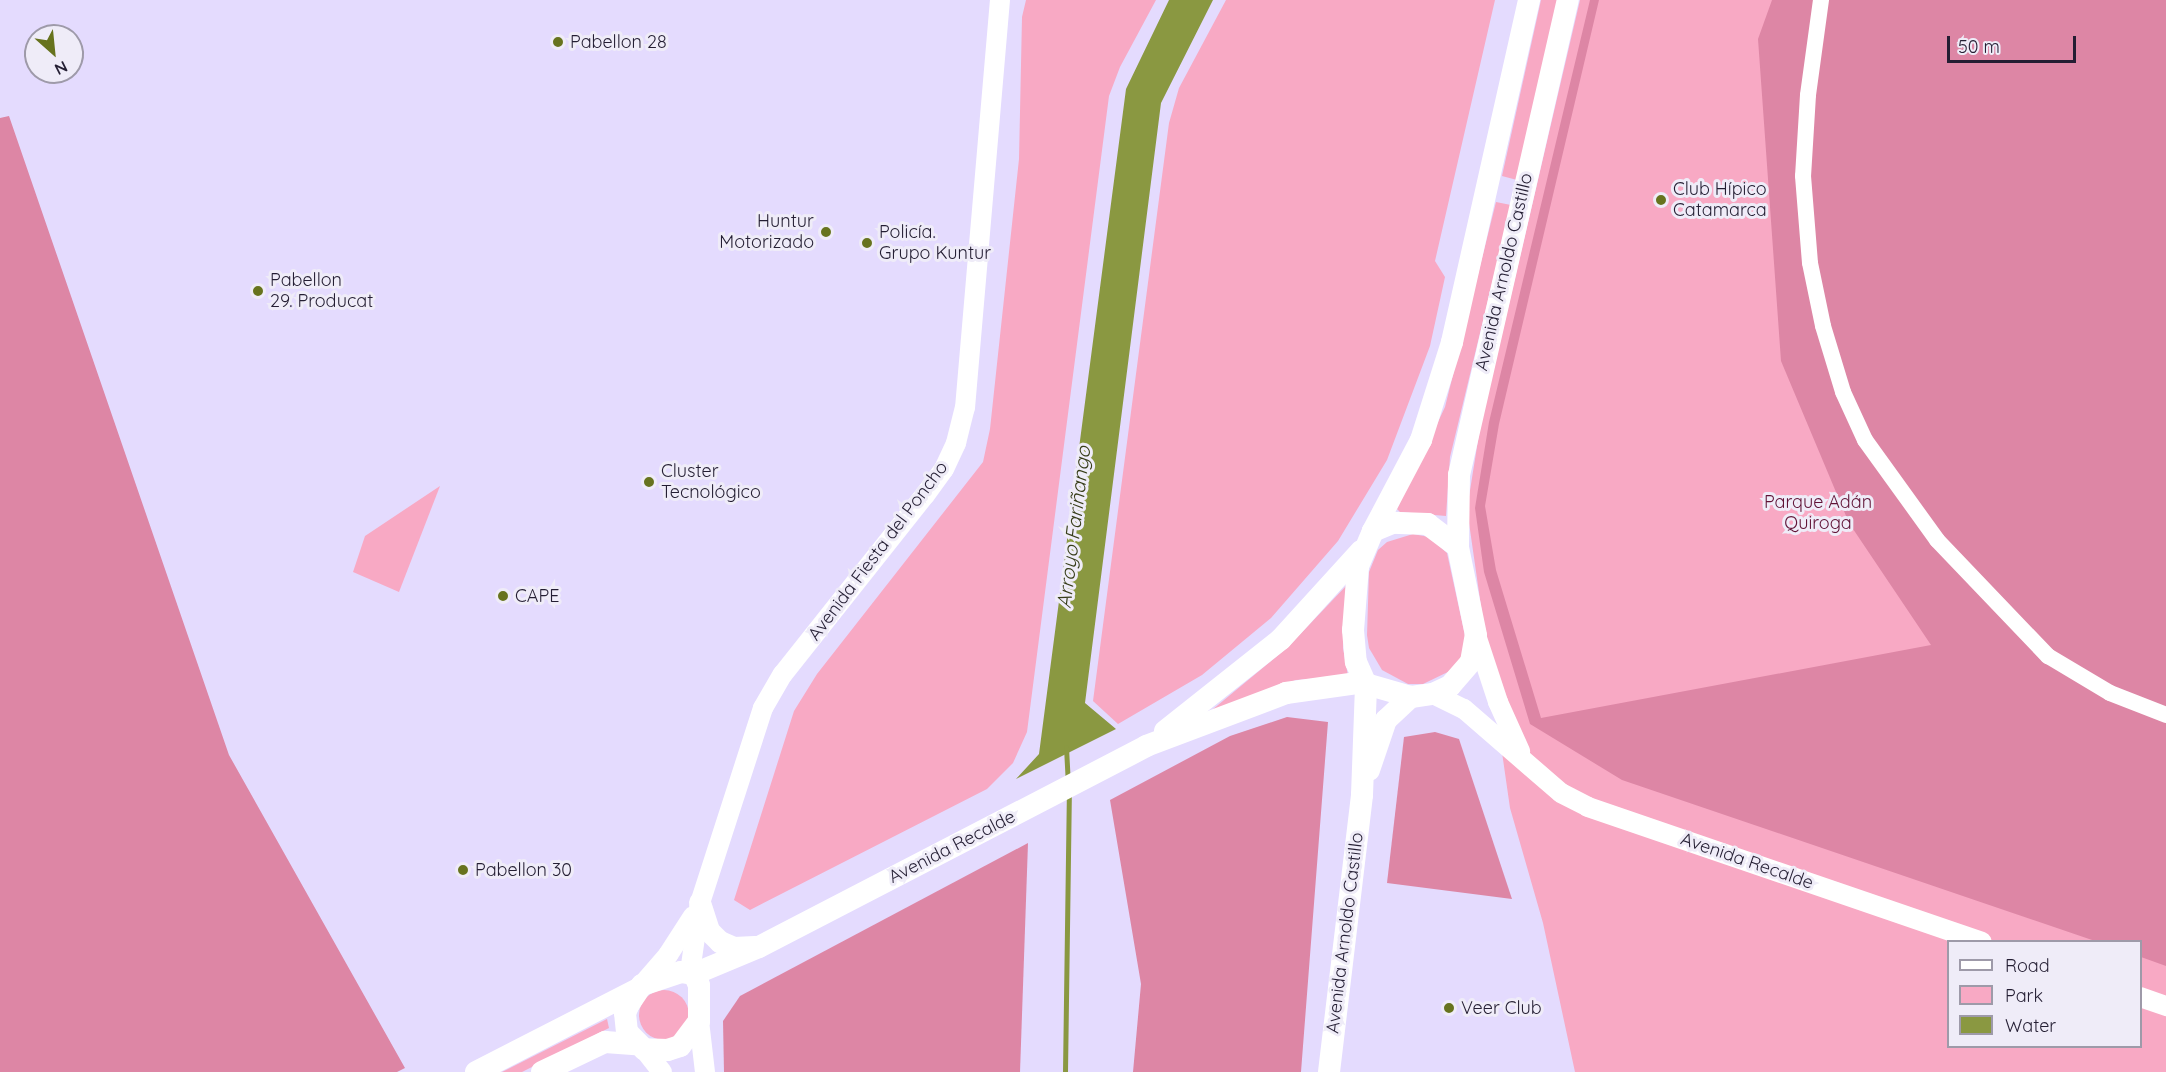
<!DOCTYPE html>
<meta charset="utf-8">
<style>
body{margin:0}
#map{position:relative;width:2166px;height:1072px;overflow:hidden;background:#e4dbfe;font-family:Quicksand,sans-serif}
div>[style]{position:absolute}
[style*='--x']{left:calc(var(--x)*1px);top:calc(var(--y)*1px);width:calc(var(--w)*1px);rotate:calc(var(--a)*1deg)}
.green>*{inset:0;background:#f8a9c4}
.round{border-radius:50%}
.forest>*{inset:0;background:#dd86a5}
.water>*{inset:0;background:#8a9841}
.stream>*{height:5px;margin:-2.5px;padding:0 2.5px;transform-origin:2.5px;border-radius:2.5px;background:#8a9841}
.minor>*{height:16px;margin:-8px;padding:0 8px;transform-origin:8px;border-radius:8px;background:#fff}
.tertiary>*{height:20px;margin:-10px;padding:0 10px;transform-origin:10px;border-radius:10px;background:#fff}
.secondary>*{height:22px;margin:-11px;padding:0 11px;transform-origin:11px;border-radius:11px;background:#fff}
.dots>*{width:16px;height:16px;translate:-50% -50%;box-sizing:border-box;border:3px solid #efecf8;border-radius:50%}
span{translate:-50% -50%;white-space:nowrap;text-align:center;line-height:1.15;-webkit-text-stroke:6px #efecf8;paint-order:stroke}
.poi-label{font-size:18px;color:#241e33}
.left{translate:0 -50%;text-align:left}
.right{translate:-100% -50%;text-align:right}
.street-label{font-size:18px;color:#241e33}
.park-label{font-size:18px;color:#601236}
.water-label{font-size:20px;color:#373d19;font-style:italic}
.legend{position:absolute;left:1947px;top:940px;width:195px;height:108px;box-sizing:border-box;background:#efecf8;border:2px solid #9e9aa9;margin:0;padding:8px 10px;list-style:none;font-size:18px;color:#241e33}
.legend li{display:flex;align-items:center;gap:12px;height:30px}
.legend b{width:30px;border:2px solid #9e9aa9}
.north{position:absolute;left:24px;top:24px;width:60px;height:60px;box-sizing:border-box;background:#efecf8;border:2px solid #9e9aa9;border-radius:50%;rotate:153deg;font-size:16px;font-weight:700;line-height:24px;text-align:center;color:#241e33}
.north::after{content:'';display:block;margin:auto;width:21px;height:27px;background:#67731e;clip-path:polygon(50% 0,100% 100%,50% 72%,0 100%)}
.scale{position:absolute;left:1947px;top:36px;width:129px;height:27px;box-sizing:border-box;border:3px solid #241e33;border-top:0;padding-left:8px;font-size:18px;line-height:21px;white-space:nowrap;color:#241e33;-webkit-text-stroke:4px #efecf8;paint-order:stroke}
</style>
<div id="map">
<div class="green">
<div style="clip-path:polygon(1026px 0,1156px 0,1120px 67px,1109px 96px,1027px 732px,1013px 763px,987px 789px,750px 910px,734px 900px,794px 711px,817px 674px,983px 462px,990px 429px,1019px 159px,1022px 17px)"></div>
<div style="clip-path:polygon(1226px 0,1495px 0,1435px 261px,1445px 277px,1430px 346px,1387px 460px,1338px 541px,1271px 618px,1202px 675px,1118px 724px,1093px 701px,1169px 123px,1179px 88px)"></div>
<div style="clip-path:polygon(1541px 0,1559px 0,1517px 180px,1502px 176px)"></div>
<div style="clip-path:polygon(evenodd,1580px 0,2166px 0,2166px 1072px,1575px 1072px,1543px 923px,1510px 808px,1467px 509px,1480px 428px,1580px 0,1948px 942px,2140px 942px,2140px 1046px,1948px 1046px,1948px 942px)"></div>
<div style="clip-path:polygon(1496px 202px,1511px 205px,1450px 457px,1446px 516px,1400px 512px,1397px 509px,1445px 407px)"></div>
<div style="clip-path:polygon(440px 486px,399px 592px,353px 572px,365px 536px)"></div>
<div style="clip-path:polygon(1413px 534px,1429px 537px,1447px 553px,1466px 640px,1461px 658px,1452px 670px,1423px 684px,1408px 684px,1382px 670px,1369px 648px,1367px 635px,1369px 572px,1378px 550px,1387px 542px)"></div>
<div style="clip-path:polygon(1346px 586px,1343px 648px,1348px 676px,1296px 680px,1212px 710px,1288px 647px)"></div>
<div class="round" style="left:639px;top:990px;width:50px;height:50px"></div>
<div style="clip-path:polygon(607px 1019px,609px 1028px,522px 1072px,502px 1072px)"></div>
</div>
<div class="forest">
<div style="clip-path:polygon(1590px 0,1599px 0,1499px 424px,1485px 506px,1496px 570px,1541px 718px,1931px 645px,1849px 523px,1781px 361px,1758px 39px,1772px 0,2166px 0,2166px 966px,2141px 957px,2140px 942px,2095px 941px,1622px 780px,1530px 724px,1484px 572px,1475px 508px,1489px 422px)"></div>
<div style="clip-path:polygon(9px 116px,229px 755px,405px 1068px,397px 1072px,0 1072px,0 118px)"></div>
<div style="clip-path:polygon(1287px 717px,1328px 722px,1301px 1072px,1133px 1072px,1141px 984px,1110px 800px,1230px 736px)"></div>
<div style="clip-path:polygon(1435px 732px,1459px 739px,1512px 899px,1387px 883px,1404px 737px)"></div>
<div style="clip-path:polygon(1028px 843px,1020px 1072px,724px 1072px,723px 1021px,740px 996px)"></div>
</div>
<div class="water">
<div style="clip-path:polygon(1169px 0,1213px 0,1161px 103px,1085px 703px,1116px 729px,1016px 779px,1039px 754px,1126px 89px)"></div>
</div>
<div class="stream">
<div style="--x:1066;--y:747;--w:33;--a:87"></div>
<div style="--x:1065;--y:1072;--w:280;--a:-89.2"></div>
</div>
<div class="minor">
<div style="--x:1821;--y:0;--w:96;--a:97.8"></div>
<div style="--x:1808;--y:95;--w:81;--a:93.5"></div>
<div style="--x:1803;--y:176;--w:87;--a:85.4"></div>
<div style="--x:1810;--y:263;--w:64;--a:78.3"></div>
<div style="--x:1823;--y:326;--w:69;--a:73.1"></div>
<div style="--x:1843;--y:392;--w:53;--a:65.4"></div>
<div style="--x:1865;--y:440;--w:123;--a:54.2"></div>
<div style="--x:1937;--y:540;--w:161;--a:46.3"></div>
<div style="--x:2048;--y:656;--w:72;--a:30.8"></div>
<div style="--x:2110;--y:693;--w:60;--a:21.4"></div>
</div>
<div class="tertiary">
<div style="--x:1476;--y:635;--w:71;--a:71.8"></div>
<div style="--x:1498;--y:702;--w:54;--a:65.8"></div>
<div style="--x:1433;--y:694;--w:34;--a:26"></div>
<div style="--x:1464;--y:709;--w:128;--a:40.9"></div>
<div style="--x:1561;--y:793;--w:30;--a:27"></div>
<div style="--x:1588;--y:807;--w:416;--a:18.9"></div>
<div style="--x:690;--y:972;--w:70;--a:-81.8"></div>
<div style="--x:700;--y:903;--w:205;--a:-72.1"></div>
<div style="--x:763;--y:708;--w:39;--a:-60"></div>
<div style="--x:783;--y:674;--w:228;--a:-51.6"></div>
<div style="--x:925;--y:495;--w:32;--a:-54"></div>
<div style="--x:944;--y:469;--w:29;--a:-65"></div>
<div style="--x:956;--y:443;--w:36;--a:-76"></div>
<div style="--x:965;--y:408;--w:409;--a:-85.1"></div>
<div style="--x:642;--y:985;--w:40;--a:-49"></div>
<div style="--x:668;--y:955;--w:46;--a:-57.3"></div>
<div style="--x:2140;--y:997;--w:28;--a:19"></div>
<div style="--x:699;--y:1021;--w:51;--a:83.3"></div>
<div style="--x:644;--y:1049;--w:29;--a:52"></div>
</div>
<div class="secondary">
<div style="--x:1373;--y:531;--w:103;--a:-62.2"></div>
<div style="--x:1421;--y:440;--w:103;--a:-72.4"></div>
<div style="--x:1452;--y:342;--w:351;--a:-77.3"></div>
<div style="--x:1458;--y:547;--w:38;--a:-143"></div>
<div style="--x:1428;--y:524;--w:36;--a:-178"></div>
<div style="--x:1392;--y:523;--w:21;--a:157"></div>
<div style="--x:1373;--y:531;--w:39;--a:113"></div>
<div style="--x:1358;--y:567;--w:63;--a:94.5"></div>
<div style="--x:1353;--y:630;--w:32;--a:85"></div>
<div style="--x:1356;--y:662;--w:24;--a:66"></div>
<div style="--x:1366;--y:684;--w:47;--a:16.1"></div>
<div style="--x:1411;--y:697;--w:22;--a:-8"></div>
<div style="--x:1433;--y:694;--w:19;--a:-25"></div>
<div style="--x:1450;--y:686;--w:32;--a:-49"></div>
<div style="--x:1471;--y:662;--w:27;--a:-80"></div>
<div style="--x:1476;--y:635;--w:90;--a:-101.6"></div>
<div style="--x:1458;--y:547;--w:72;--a:-89.2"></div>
<div style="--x:1459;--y:475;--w:487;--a:-77.1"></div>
<div style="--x:1165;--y:731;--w:148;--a:-38.4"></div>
<div style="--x:1281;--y:639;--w:119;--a:-47.7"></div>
<div style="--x:1369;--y:770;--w:53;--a:-71.2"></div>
<div style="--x:1386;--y:720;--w:34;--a:-43"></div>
<div style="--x:700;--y:903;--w:29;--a:72"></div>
<div style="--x:709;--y:931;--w:16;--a:45"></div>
<div style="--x:720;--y:942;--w:15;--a:23"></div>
<div style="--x:734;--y:948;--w:21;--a:-3"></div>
<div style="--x:681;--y:972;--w:13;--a:9"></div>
<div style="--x:694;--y:974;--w:12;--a:66"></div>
<div style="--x:699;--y:985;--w:36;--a:90"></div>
<div style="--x:699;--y:1021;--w:31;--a:127"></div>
<div style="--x:680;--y:1046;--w:13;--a:162"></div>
<div style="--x:668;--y:1050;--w:24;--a:-178"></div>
<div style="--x:644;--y:1049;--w:24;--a:-135"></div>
<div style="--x:627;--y:1032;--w:19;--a:-96"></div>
<div style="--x:625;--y:1013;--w:10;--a:-66"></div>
<div style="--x:629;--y:1004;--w:23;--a:-56"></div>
<div style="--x:642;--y:985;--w:41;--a:-18.4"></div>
<div style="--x:694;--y:974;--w:70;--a:-22.6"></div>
<div style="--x:759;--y:947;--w:436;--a:-27.4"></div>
<div style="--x:1146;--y:746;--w:150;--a:-20.7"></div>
<div style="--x:1286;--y:693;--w:79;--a:-8"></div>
<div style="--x:476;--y:1072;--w:182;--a:-27.1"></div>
<div style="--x:542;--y:1072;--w:70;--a:-25.5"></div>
<div style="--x:605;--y:1042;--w:31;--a:4"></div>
<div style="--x:1329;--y:1072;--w:279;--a:-83.2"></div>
<div style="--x:1362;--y:795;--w:111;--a:-87.9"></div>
</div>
<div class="dots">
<div style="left:558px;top:42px;background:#67731e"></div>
<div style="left:1661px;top:200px;background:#67731e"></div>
<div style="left:826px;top:232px;background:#67731e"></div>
<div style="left:867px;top:243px;background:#67731e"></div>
<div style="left:258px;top:291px;background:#67731e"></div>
<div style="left:649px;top:482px;background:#67731e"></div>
<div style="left:503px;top:596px;background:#67731e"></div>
<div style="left:463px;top:870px;background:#67731e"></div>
<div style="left:1449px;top:1008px;background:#67731e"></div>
</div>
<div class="poi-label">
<span class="left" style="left:570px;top:42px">Pabellon 28</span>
<span class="left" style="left:1673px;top:200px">Club Hípico<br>Catamarca</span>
<span class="right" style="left:814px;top:232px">Huntur<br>Motorizado</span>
<span class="left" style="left:879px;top:243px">Policía.<br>Grupo Kuntur</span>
<span class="left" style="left:270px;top:291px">Pabellon<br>29. Producat</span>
<span class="left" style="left:661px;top:482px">Cluster<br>Tecnológico</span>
<span class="left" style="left:515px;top:596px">CAPE</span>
<span class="left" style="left:475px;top:870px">Pabellon 30</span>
<span class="left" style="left:1461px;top:1008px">Veer Club</span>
</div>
<div class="street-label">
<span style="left:1504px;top:272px;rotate:-77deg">Avenida Arnoldo Castillo</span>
<span style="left:878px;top:551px;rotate:-53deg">Avenida Fiesta del Poncho</span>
<span style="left:952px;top:847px;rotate:-27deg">Avenida Recalde</span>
<span style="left:1747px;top:861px;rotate:19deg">Avenida Recalde</span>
<span style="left:1345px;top:933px;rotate:-83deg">Avenida Arnoldo Castillo</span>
</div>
<div class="park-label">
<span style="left:1818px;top:513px">Parque Adán<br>Quiroga</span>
</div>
<div class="water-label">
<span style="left:1073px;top:527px;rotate:-83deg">Arroyo Fariñango</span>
</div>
<ul class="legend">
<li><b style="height:8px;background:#fff"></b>Road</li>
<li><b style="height:16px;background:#f8a9c4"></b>Park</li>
<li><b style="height:16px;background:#8a9841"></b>Water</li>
</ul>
<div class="north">N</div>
<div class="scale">50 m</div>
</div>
